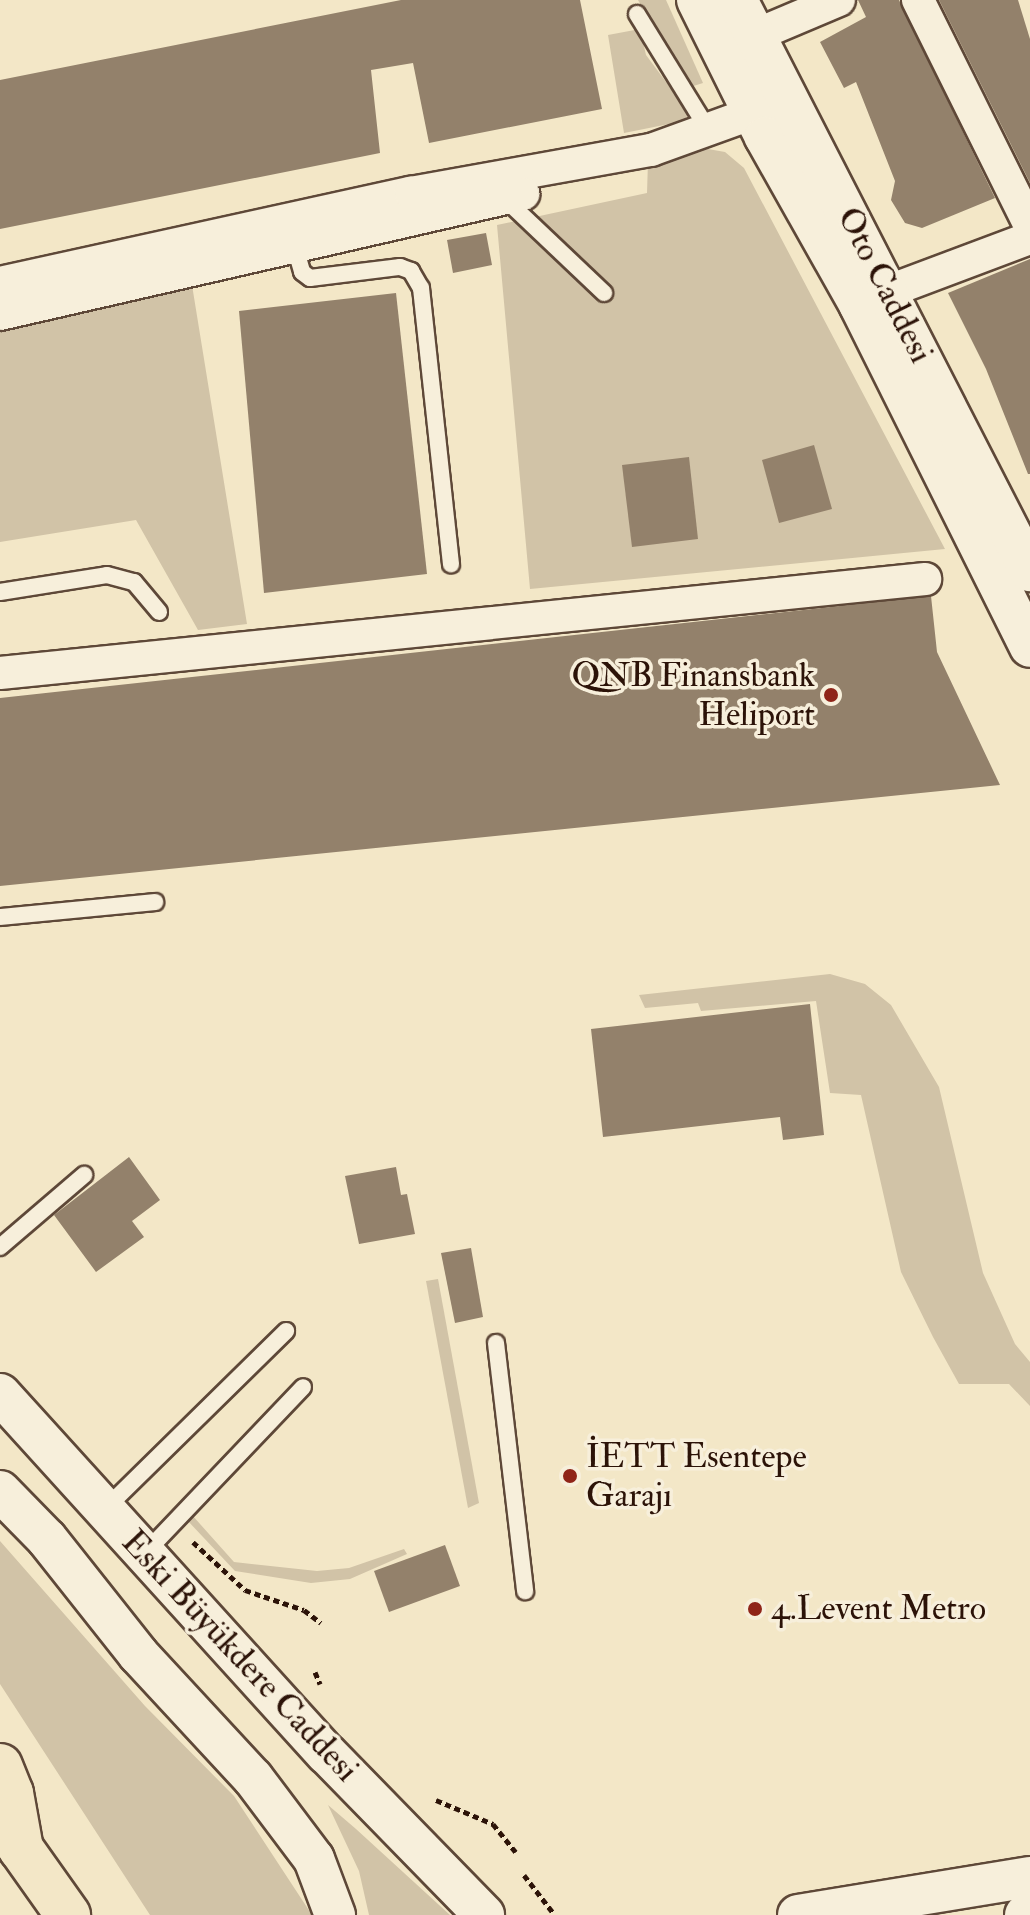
<!DOCTYPE html>
<meta charset="utf-8">
<style>
body{margin:0}
#map{position:relative;width:1030px;height:1915px;overflow:hidden;background:#f3e7c7;font-family:"IM FELL Double Pica",serif}
div>[style]{position:absolute}
[style*='--x']{left:calc(var(--x)*1px);top:calc(var(--y)*1px);width:calc(var(--w)*1px);rotate:calc(var(--a)*1deg)}
.green>*{inset:0;background:#d1c3a7}
.building>*{inset:0;background:#93816b}
.path>*{height:5px;margin-top:-2.5px;transform-origin:0;background:repeating-linear-gradient(90deg,#2c1308 0 6px,transparent 0 10px)}
.roads{filter:drop-shadow(2px 0 #5e4838) drop-shadow(-2px 0 #5e4838) drop-shadow(0 2px #5e4838) drop-shadow(0 -2px #5e4838)}
.service>*{height:16px;margin:-8px;padding:0 8px;transform-origin:8px;border-radius:8px;background:#f7efdb}
.minor>*{height:32px;margin:-16px;padding:0 16px;transform-origin:16px;border-radius:16px;background:#f7efdb}
.tertiary>*{height:40px;margin:-20px;padding:0 20px;transform-origin:20px;border-radius:20px;background:#f7efdb}
.primary>*{height:44px;margin:-22px;padding:0 22px;transform-origin:22px;border-radius:22px;background:#f3e7c7}
.dots>*{width:22px;height:22px;translate:-50% -50%;box-sizing:border-box;border:4px solid #f7efdb;border-radius:50%}
span{translate:-50% -50%;white-space:nowrap;text-align:center;line-height:1.15;-webkit-text-stroke:7px #f7efdb;paint-order:stroke}
.street-label{font-size:34px;color:#2c1308}
.poi-label{font-size:34px;color:#2c1308}
.right{translate:-100% -50%;text-align:right}
.left{translate:0 -50%;text-align:left}
</style>
<div id="map">
<div class="green">
<div style="clip-path:polygon(638px 0,666px 0,703px 83px,687px 88px)"></div>
<div style="clip-path:polygon(640px 29px,646px 55px,689px 113px,684px 121px,624px 133px,608px 35px)"></div>
<div style="clip-path:polygon(708px 149px,725px 152px,744px 168px,945px 549px,530px 589px,497px 225px,647px 193px,648px 161px)"></div>
<div style="clip-path:polygon(192px 285px,247px 624px,198px 630px,136px 520px,0 542px,0 328px)"></div>
<div style="clip-path:polygon(830px 974px,865px 984px,891px 1005px,939px 1087px,983px 1273px,1015px 1344px,1030px 1362px,1030px 1406px,1009px 1384px,959px 1384px,933px 1337px,901px 1272px,861px 1095px,830px 1093px,816px 1001px,701px 1011px,698px 1003px,645px 1008px,639px 995px)"></div>
<div style="clip-path:polygon(438px 1279px,479px 1503px,468px 1508px,426px 1281px)"></div>
<div style="clip-path:polygon(192px 1515px,234px 1562px,317px 1571px,349px 1568px,404px 1549px,407px 1554px,350px 1579px,311px 1583px,235px 1571px,187px 1520px)"></div>
<div style="clip-path:polygon(0 1541px,145px 1706px,234px 1796px,312px 1915px,150px 1915px,0 1684px)"></div>
<div style="clip-path:polygon(328px 1805px,356px 1829px,450px 1915px,369px 1915px,359px 1871px)"></div>
</div>
<div class="building">
<div style="clip-path:polygon(401px 0,580px 0,602px 109px,429px 143px,413px 63px,371px 70px,380px 153px,0 229px,0 80px)"></div>
<div style="clip-path:polygon(858px 0,899px 0,995px 198px,922px 228px,905px 223px,891px 200px,895px 181px,856px 82px,844px 88px,820px 42px,866px 17px)"></div>
<div style="clip-path:polygon(939px 0,1018px 0,1030px 39px,1030px 183px)"></div>
<div style="clip-path:polygon(486px 233px,492px 265px,453px 273px,447px 240px)"></div>
<div style="clip-path:polygon(1030px 259px,1030px 474px,1028px 474px,986px 369px,948px 293px)"></div>
<div style="clip-path:polygon(396px 293px,427px 574px,264px 593px,239px 311px)"></div>
<div style="clip-path:polygon(814px 445px,832px 509px,779px 523px,762px 460px)"></div>
<div style="clip-path:polygon(689px 457px,698px 539px,632px 547px,622px 465px)"></div>
<div style="clip-path:polygon(931px 596px,937px 652px,1000px 785px,0 886px,0 698px)"></div>
<div style="clip-path:polygon(810px 1004px,824px 1135px,783px 1140px,780px 1117px,603px 1137px,591px 1029px)"></div>
<div style="clip-path:polygon(129px 1157px,160px 1200px,132px 1221px,144px 1237px,96px 1272px,54px 1215px)"></div>
<div style="clip-path:polygon(396px 1167px,401px 1195px,407px 1194px,415px 1234px,359px 1244px,345px 1176px)"></div>
<div style="clip-path:polygon(471px 1248px,483px 1317px,455px 1323px,441px 1253px)"></div>
<div style="clip-path:polygon(445px 1545px,460px 1586px,389px 1612px,374px 1571px)"></div>
</div>
<div class="path">
<div style="--x:193;--y:1542;--w:71;--a:42.7"></div>
<div style="--x:245;--y:1590;--w:62;--a:18.7"></div>
<div style="--x:304;--y:1610;--w:21;--a:37"></div>
<div style="--x:315;--y:1672;--w:13;--a:67"></div>
<div style="--x:436;--y:1800;--w:62;--a:22.8"></div>
<div style="--x:493;--y:1824;--w:36;--a:51"></div>
<div style="--x:524;--y:1875;--w:49;--a:52.4"></div>
</div>
<div class="roads">
<div class="service">
<div style="--x:637;--y:14;--w:137;--a:58.4"></div>
<div style="--x:504;--y:198;--w:138;--a:43.5"></div>
<div style="--x:295;--y:247;--w:26;--a:74"></div>
<div style="--x:302;--y:272;--w:10;--a:37"></div>
<div style="--x:310;--y:278;--w:91;--a:-7"></div>
<div style="--x:400;--y:267;--w:12;--a:20"></div>
<div style="--x:411;--y:271;--w:20;--a:60"></div>
<div style="--x:421;--y:288;--w:278;--a:83.8"></div>
<div style="--x:0;--y:592;--w:108;--a:-9"></div>
<div style="--x:107;--y:575;--w:28;--a:15"></div>
<div style="--x:134;--y:582;--w:39;--a:50"></div>
<div style="--x:0;--y:917;--w:156;--a:-5.5"></div>
<div style="--x:0;--y:1247;--w:111;--a:-40.6"></div>
<div style="--x:496;--y:1343;--w:250;--a:83.3"></div>
<div style="--x:105;--y:1509;--w:254;--a:-44.5"></div>
<div style="--x:145;--y:1553;--w:229;--a:-46.4"></div>
</div>
<div class="minor">
<div style="--x:918;--y:0;--w:252;--a:63.6"></div>
<div style="--x:756;--y:35;--w:90;--a:-22.9"></div>
<div style="--x:0;--y:283;--w:421;--a:-12.4"></div>
<div style="--x:411;--y:193;--w:244;--a:-10.2"></div>
<div style="--x:651;--y:150;--w:109;--a:-19.9"></div>
<div style="--x:889;--y:291;--w:151;--a:-20.6"></div>
<div style="--x:0;--y:314;--w:537;--a:-12.92"></div>
<div style="--x:0;--y:673;--w:930;--a:-5.8"></div>
</div>
<div class="tertiary">
<div style="--x:697;--y:0;--w:153;--a:63.6"></div>
<div style="--x:765;--y:137;--w:192;--a:60.6"></div>
<div style="--x:859;--y:304;--w:383;--a:63.5"></div>
<div style="--x:737;--y:0;--w:642;--a:62.84"></div>
<div style="--x:0;--y:1394;--w:486;--a:47.8"></div>
<div style="--x:327;--y:1754;--w:225;--a:45.7"></div>
<div style="--x:0;--y:1491;--w:67;--a:45.6"></div>
<div style="--x:47;--y:1539;--w:147;--a:51.6"></div>
<div style="--x:138;--y:1654;--w:169;--a:47.2"></div>
<div style="--x:253;--y:1778;--w:101;--a:53"></div>
<div style="--x:314;--y:1859;--w:60;--a:69.4"></div>
<div style="--x:798;--y:1915;--w:235;--a:-9.3"></div>
<div style="--x:1025;--y:1915;--w:5;--a:-11"></div>
</div>
<div class="primary">
<div style="--x:0;--y:1766;--w:29;--a:68"></div>
<div style="--x:11;--y:1793;--w:57;--a:79.9"></div>
<div style="--x:0;--y:1819;--w:118;--a:54.7"></div>
</div>
</div>
<div class="dots">
<div style="left:831px;top:695px;background:#8f2418"></div>
<div style="left:570px;top:1476px;background:#8f2418"></div>
<div style="left:755px;top:1609px;background:#8f2418"></div>
</div>
<div class="street-label">
<span style="left:885px;top:285px;rotate:63deg">Oto Caddesi</span>
<span style="left:240px;top:1656px;rotate:47deg">Eski Büyükdere Caddesi</span>
</div>
<div class="poi-label">
<span class="right" style="left:815px;top:695px">QNB Finansbank<br>Heliport</span>
<span class="left" style="left:586px;top:1476px">İETT Esentepe<br>Garajı</span>
<span class="left" style="left:771px;top:1609px">4.Levent Metro</span>
</div>
</div>
